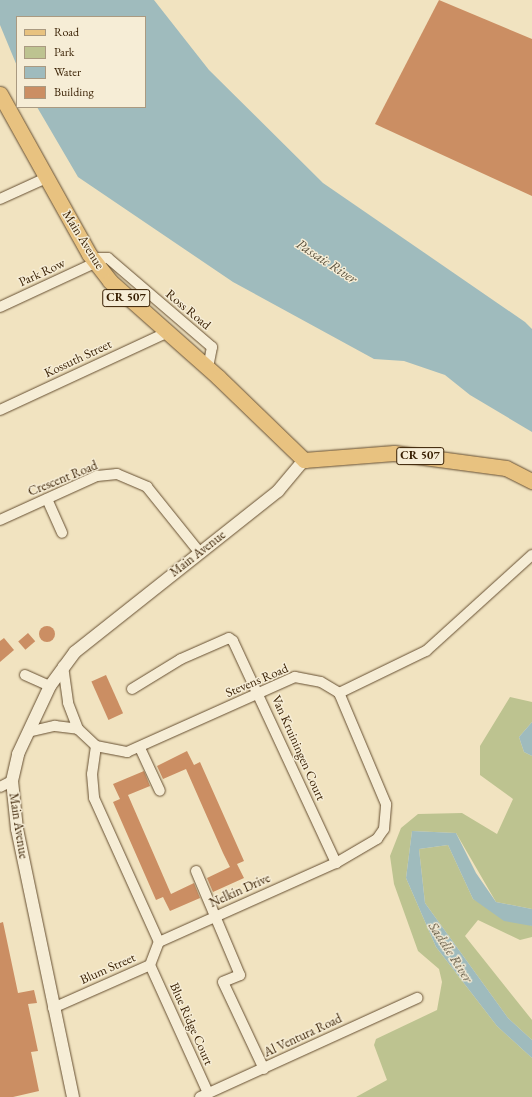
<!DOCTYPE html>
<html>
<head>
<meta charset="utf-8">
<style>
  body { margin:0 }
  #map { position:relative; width:532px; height:1097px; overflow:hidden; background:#f1e3c0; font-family:"EB Garamond",serif }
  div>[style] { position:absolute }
  .green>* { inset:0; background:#bdc390 }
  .water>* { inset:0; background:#9fbbbd }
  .building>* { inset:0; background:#cb8e63; transform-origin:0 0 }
  .round { border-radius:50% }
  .roads { filter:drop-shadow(0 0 1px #664f31) drop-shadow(0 0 1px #664f31) }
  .minor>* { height:10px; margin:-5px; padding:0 5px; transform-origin:5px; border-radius:5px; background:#f6edd6 }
  .tertiary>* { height:12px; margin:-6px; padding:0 6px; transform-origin:6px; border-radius:6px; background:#f6edd6 }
  .primary>* { height:15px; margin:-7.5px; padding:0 7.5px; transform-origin:7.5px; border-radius:7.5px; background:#e8c280 }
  span { translate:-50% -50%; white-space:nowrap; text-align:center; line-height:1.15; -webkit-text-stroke:3px #f6edd6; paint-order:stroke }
  .shield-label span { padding:1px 3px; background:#f6edd6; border:1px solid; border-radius:3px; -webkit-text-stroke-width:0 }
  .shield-label { font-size:12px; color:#371e01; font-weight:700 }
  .street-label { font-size:13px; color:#371e01 }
  .water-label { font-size:14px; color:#564d39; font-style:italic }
  .legend { position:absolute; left:16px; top:16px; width:130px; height:92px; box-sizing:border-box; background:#f6edd6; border:1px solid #aa9a81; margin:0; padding:5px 7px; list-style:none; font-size:12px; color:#371e01 }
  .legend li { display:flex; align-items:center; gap:8px; height:20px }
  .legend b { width:20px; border:1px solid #aa9a81 }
</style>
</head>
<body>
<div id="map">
  <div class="green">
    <div style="clip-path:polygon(510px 697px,532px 702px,532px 722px,519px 737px,524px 752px,532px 756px,532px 909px,496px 902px,456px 833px,412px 831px,406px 878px,436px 947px,497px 1026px,532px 1058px,532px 1097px,356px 1097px,387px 1080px,374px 1045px,376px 1039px,437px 1010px,442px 982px,439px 969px,418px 951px,394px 884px,390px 856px,401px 828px,418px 814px,462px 813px,497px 834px,513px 799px,480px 775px,480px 746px)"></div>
    <div style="clip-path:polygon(448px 845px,473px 899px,532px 926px,532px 937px,520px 940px,478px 920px,465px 936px,532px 1020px,532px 1040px,508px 1018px,425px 903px,419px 849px)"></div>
  </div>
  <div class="water">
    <div style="clip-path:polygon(0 0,154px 0,209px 70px,323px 183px,525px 322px,532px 329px,532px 432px,470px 395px,445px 375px,404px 361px,374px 359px,233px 282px,78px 177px,37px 107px,145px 107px,145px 17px,17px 17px,17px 66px,0 25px)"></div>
    <div style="clip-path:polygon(532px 722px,532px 756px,524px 752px,519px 737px)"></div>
    <div style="clip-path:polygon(412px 831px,456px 833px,476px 873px,496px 902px,532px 909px,532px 926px,504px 921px,473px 899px,448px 845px,419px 849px,425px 903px,508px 1018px,532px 1040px,532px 1058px,497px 1026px,436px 947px,406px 878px)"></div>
  </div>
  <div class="building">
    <div style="clip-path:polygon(439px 0,532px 39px,532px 196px,375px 124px)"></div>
    <div class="round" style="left:39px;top:626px;width:16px;height:16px"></div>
    <div style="left:28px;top:633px;width:11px;height:13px;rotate:49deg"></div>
    <div style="clip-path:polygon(4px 638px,14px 650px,0 662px,0 641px)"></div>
    <div style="left:106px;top:675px;width:42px;height:16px;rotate:66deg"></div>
    <div style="clip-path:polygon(187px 751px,194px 765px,200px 762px,244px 861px,237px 864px,244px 878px,213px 892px,207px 878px,230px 867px,223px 853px,186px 769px,163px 779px,157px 766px)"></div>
    <div style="clip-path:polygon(144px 771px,150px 786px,128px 795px,171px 894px,194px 883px,200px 898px,170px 911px,163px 897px,156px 900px,113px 802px,120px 799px,113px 784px)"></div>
    <div style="clip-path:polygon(3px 922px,18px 993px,34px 990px,37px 1003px,28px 1004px,38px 1051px,31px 1052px,39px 1091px,13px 1097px,0 1097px,0 923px)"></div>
  </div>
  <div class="roads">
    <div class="minor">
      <div style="left:0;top:199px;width:51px;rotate:-24.5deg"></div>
      <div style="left:92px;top:258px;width:16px"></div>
      <div style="left:108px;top:258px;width:137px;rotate:40.6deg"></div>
      <div style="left:212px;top:347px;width:21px;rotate:101deg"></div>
      <div style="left:0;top:307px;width:105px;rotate:-24.9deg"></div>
      <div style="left:0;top:410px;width:185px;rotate:-24.9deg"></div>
      <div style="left:47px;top:499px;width:37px;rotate:66deg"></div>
      <div style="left:0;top:520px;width:107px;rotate:-24.4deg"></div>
      <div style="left:97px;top:476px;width:20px;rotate:-6deg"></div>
      <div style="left:117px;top:474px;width:33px;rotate:23deg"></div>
      <div style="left:147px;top:487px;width:85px;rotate:51.2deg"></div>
      <div style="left:63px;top:666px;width:37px;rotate:82deg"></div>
      <div style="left:68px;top:703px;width:28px;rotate:69deg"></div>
      <div style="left:25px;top:675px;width:27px;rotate:24deg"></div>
      <div style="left:132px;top:689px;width:57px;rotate:-31.5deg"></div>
      <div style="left:181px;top:659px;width:52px;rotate:-23.6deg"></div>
      <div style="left:229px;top:638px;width:5px;rotate:37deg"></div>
      <div style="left:233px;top:641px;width:245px;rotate:65.1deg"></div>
      <div style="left:28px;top:732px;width:28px;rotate:-13deg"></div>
      <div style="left:55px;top:726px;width:23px;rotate:7deg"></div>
      <div style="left:78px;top:729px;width:25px;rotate:43deg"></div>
      <div style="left:96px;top:746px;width:32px;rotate:11deg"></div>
      <div style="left:127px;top:752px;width:184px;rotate:-24.1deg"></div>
      <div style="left:295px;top:677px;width:26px;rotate:11deg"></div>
      <div style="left:321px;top:682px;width:21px;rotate:31deg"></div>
      <div style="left:339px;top:693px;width:97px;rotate:-25.8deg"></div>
      <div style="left:426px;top:651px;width:143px;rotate:-42.2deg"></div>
      <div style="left:96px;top:746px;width:28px;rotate:98deg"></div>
      <div style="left:92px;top:774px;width:24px;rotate:85deg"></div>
      <div style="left:94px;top:798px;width:158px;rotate:65.7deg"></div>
      <div style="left:140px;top:748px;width:47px;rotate:65.1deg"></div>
      <div style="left:0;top:787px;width:13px;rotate:-27deg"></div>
      <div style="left:196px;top:871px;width:113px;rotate:67.1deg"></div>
      <div style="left:240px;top:975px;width:18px;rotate:158deg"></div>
      <div style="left:223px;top:982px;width:96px;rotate:64.8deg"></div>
      <div style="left:159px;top:942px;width:194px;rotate:-24.1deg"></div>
      <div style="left:336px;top:863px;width:48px;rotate:-30.3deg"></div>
      <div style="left:377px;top:839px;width:12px;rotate:-55deg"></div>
      <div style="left:384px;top:829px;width:25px;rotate:-85deg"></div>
      <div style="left:386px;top:804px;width:121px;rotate:-112.9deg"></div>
      <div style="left:150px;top:965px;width:141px;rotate:65.6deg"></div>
      <div style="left:53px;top:1008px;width:106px;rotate:-23.9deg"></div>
      <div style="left:150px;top:965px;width:25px;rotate:-69deg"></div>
      <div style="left:200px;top:1097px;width:239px;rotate:-24.5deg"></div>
    </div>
    <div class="tertiary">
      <div style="left:73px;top:1097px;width:274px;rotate:-101.8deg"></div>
      <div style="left:17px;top:829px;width:48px;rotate:-95.9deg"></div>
      <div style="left:12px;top:781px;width:28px;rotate:-77deg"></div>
      <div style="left:18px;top:754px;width:75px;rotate:-64.8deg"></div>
      <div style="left:50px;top:686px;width:42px;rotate:-53.7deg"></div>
      <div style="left:75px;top:652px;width:259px;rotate:-38.4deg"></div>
      <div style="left:278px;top:491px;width:40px;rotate:-50deg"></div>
    </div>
    <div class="primary">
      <div style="left:0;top:94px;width:183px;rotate:60.9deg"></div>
      <div style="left:89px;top:254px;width:34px;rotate:52deg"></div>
      <div style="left:110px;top:281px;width:144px;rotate:41.6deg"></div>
      <div style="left:218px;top:377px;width:120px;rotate:44deg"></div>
      <div style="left:304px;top:460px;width:90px;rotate:-4.4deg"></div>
      <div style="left:394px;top:453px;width:113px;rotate:7.6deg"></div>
      <div style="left:506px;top:468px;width:29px;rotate:27deg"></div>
    </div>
  </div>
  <div class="shield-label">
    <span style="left:126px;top:298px">CR 507</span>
    <span style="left:420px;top:456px">CR 507</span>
  </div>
  <div class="street-label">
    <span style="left:83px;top:240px;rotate:58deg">Main Avenue</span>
    <span style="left:42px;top:273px;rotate:-25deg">Park Row</span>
    <span style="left:188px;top:310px;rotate:40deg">Ross Road</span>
    <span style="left:78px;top:359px;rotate:-25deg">Kossuth Street</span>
    <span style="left:63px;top:479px;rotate:-22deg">Crescent Road</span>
    <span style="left:198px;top:554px;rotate:-38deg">Main Avenue</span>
    <span style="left:257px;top:681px;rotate:-23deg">Stevens Road</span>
    <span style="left:298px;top:748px;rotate:66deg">Van Kruiningen Court</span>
    <span style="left:18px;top:826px;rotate:81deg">Main Avenue</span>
    <span style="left:240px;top:891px;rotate:-24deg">Nelkin Drive</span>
    <span style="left:108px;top:969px;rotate:-24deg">Blum Street</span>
    <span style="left:191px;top:1024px;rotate:66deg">Blue Ridge Court</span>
    <span style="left:303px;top:1036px;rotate:-25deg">Al Ventura Road</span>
  </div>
  <div class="water-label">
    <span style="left:327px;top:261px;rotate:33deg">Passaic River</span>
    <span style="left:451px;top:952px;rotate:57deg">Saddle River</span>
  </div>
  <ul class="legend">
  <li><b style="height:5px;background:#e8c280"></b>Road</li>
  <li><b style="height:11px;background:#bdc390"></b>Park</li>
  <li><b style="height:11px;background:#9fbbbd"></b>Water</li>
  <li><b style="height:11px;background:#cb8e63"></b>Building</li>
  </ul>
</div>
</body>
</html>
